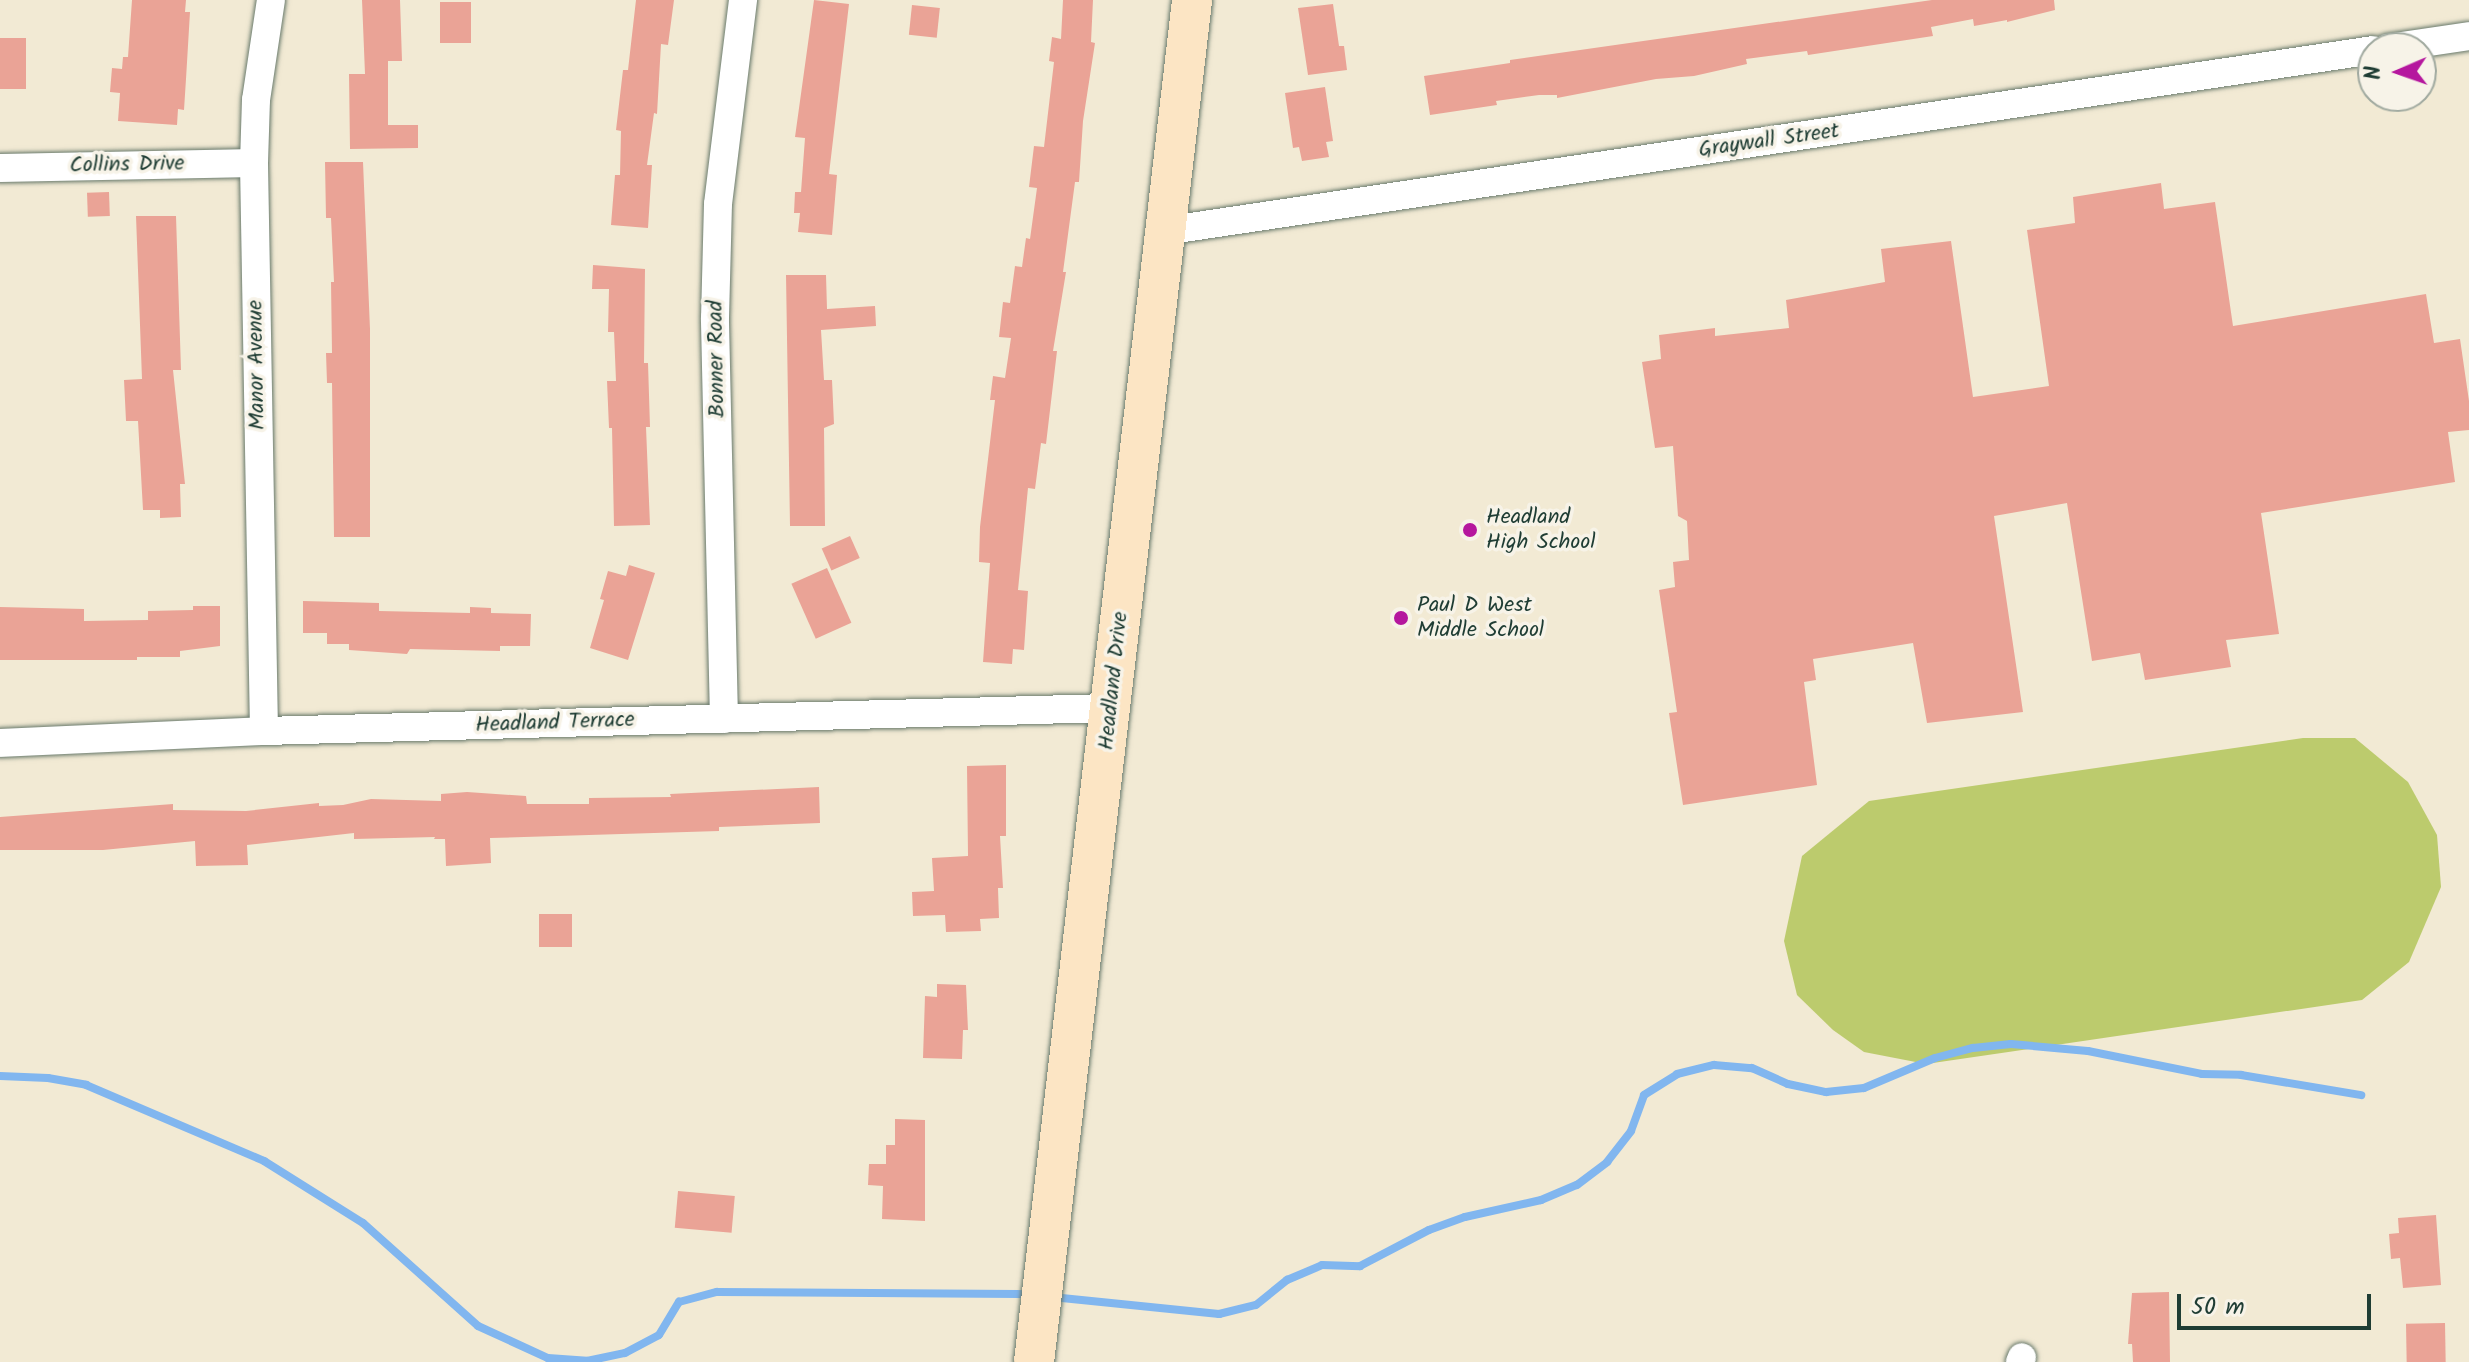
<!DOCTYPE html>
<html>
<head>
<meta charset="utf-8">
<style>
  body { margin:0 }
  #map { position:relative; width:2469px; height:1362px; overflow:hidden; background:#f2ead4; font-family:Kalam,sans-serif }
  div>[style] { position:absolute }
  .green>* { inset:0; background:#bccb6d }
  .stream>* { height:8px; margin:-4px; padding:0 4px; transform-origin:4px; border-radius:4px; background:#81b6ef }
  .building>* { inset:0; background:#eaa396; transform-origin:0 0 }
  .roads { filter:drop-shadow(0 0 2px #697a6c) drop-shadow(0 0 2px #697a6c) }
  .minor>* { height:28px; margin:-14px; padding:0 14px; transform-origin:14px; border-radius:14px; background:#fff }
  .secondary>* { height:40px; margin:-20px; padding:0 20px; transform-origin:20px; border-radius:20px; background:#fce5c4 }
  .dots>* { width:22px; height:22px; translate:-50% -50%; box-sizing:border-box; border:4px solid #f7f3e8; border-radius:50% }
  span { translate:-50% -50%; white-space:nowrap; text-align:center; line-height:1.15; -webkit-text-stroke:7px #f7f3e8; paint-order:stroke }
  .street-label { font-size:22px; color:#1f3d34 }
  .poi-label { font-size:22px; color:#1f3d34 }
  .left { translate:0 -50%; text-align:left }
  .north { position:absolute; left:2357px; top:32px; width:80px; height:80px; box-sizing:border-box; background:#f7f3e8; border:2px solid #a1aaa0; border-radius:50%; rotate:268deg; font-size:22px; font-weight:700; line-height:32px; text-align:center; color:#1f3d34 }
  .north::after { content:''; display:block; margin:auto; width:28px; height:36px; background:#b5179e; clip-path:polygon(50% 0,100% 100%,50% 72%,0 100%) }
  .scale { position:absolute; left:2177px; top:1294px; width:194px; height:36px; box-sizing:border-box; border:4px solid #1f3d34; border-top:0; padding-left:10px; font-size:24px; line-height:28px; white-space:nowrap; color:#1f3d34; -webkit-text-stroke:6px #f7f3e8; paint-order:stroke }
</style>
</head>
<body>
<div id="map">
  <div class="green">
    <div style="clip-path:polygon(2303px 738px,2355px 738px,2408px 782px,2437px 835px,2441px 887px,2409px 962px,2362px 1000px,1926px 1064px,1864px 1052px,1833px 1030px,1797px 995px,1784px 941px,1802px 856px,1869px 801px)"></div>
  </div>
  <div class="stream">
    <div style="left:0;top:1076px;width:48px;rotate:2.4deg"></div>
    <div style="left:48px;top:1078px;width:39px;rotate:10deg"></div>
    <div style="left:86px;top:1085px;width:194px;rotate:23.1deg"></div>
    <div style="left:264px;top:1161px;width:117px;rotate:32.1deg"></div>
    <div style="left:363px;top:1223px;width:154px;rotate:41.8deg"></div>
    <div style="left:478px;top:1326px;width:77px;rotate:24.6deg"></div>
    <div style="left:548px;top:1358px;width:39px;rotate:4deg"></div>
    <div style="left:587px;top:1361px;width:39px;rotate:-12deg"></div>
    <div style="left:625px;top:1353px;width:38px;rotate:-28deg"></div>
    <div style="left:659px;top:1335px;width:39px;rotate:-59deg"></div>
    <div style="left:679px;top:1302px;width:39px;rotate:-15deg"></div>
    <div style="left:717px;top:1292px;width:314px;rotate:0.4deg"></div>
    <div style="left:1052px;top:1297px;width:168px;rotate:5.8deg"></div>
    <div style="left:1219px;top:1314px;width:38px;rotate:-14deg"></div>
    <div style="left:1256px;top:1305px;width:40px;rotate:-39deg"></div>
    <div style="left:1287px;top:1280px;width:38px;rotate:-23deg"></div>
    <div style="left:1322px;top:1265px;width:38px;rotate:2deg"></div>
    <div style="left:1360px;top:1266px;width:78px;rotate:-27.6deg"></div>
    <div style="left:1429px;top:1230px;width:38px;rotate:-20deg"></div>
    <div style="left:1465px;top:1217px;width:78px;rotate:-12.6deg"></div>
    <div style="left:1541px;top:1200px;width:39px;rotate:-23deg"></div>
    <div style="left:1577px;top:1185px;width:38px;rotate:-37deg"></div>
    <div style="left:1607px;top:1162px;width:39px;rotate:-52deg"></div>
    <div style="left:1631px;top:1131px;width:38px;rotate:-70deg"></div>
    <div style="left:1644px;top:1095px;width:39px;rotate:-32deg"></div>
    <div style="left:1677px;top:1074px;width:38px;rotate:-14deg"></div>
    <div style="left:1714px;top:1065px;width:38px;rotate:5deg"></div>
    <div style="left:1752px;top:1068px;width:39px;rotate:24deg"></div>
    <div style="left:1788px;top:1084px;width:39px;rotate:12deg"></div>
    <div style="left:1826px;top:1092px;width:38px;rotate:-6deg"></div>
    <div style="left:1864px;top:1088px;width:77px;rotate:-22.9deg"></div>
    <div style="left:1935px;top:1058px;width:39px;rotate:-15deg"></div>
    <div style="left:1973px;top:1048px;width:38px;rotate:-6deg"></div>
    <div style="left:2011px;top:1044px;width:77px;rotate:5.2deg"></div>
    <div style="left:2088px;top:1051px;width:116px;rotate:11.4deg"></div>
    <div style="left:2202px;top:1074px;width:39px;rotate:1deg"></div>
    <div style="left:2241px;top:1075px;width:122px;rotate:9.5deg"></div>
  </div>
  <div class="building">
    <div style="clip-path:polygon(132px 0,186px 0,185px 12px,190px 12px,186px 79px,184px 110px,178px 109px,177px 125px,118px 121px,120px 93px,110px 92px,112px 68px,122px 69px,123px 57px,128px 57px)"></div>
    <div style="clip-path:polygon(362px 0,400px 0,402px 61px,388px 61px,388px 125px,418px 125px,418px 148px,350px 149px,349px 74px,365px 74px)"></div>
    <div style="clip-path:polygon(636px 0,674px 0,668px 45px,661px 44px,657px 114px,654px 113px,647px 165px,652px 165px,648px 228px,611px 225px,615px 175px,620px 175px,621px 131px,616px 130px,623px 70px,628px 70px)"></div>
    <div style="clip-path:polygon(814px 0,849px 4px,829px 174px,837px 175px,832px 235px,798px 232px,800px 213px,794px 213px,795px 192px,801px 192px,805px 138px,795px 137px)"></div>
    <div style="clip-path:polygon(1063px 0,1093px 0,1091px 42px,1095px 43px,1083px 121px,1079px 182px,1075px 182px,1063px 272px,1066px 272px,1053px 351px,1057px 351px,1046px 444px,1041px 443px,1035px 489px,1028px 488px,1018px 590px,1028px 591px,1024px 650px,1013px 649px,1012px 664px,983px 662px,990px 563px,979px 562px,980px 527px,995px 400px,990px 400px,993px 376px,1005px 378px,1011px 338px,999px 337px,1003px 302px,1010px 303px,1015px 266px,1022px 267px,1026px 238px,1030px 239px,1037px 188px,1029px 187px,1034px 146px,1044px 147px,1054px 62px,1049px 61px,1052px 37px,1061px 39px)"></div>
    <div style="clip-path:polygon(1932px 0,2054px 0,2055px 10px,2007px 22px,2007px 20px,1974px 26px,1973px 19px,1931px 27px,1933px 36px,1808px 55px,1807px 51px,1746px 59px,1747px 64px,1694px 76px,1656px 79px,1557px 98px,1557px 95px,1539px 95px,1496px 101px,1497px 105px,1430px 115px,1424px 76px,1510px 63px,1510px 60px)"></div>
    <div style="left:440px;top:2px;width:31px;height:41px"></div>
    <div style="clip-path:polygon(1333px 4px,1339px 46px,1344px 46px,1347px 70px,1308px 75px,1298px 8px)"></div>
    <div style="left:912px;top:5px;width:28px;height:30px;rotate:6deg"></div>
    <div style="left:0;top:38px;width:26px;height:51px"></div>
    <div style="clip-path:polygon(1325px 87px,1333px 141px,1326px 142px,1329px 157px,1302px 161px,1299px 147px,1293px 148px,1285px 93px)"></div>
    <div style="clip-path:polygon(325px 162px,363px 162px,370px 329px,370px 537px,334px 537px,332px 383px,327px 383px,326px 353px,332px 353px,331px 282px,334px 282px,331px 218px,326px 218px)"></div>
    <div style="clip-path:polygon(2161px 183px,2164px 209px,2215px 202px,2233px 326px,2426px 294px,2434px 343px,2460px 339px,2469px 401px,2469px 430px,2448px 432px,2455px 482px,2261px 513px,2279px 634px,2226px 640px,2231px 667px,2145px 680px,2140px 653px,2092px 661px,2067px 503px,1994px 516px,2023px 712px,1927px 723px,1913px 643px,1813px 659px,1816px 680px,1804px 682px,1817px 785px,1683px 805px,1669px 713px,1677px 712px,1659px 590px,1675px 587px,1673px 562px,1689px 560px,1687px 521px,1678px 516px,1673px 446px,1655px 448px,1642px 362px,1661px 359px,1659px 335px,1715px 328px,1715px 336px,1789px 328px,1786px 300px,1885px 282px,1881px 249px,1951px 241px,1973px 397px,2049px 386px,2027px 230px,2075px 223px,2073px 197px)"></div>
    <div style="left:109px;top:192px;width:24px;height:22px;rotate:88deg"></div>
    <div style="clip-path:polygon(136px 216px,176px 216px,181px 370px,173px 370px,185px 484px,180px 484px,181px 517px,160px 518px,160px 510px,143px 510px,138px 421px,126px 421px,124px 380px,142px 379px)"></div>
    <div style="clip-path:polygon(593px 265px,645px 269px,644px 363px,648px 363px,650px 427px,646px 427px,650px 525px,614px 526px,612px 428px,609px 428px,607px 381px,616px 381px,614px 332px,608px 332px,609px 289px,592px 289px)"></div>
    <div style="clip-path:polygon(786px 275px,826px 275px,827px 309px,875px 306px,876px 326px,821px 330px,824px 380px,832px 380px,834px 424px,824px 428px,825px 526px,790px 526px)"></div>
    <div style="left:850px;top:536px;width:24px;height:31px;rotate:66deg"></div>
    <div style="clip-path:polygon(629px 565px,655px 573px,628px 660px,590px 648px,604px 600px,600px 599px,608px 571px,626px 576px)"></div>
    <div style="left:827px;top:568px;width:60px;height:39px;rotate:66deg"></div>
    <div style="clip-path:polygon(303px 601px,379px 603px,379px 611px,470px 613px,470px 607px,491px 608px,491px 613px,531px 614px,530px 646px,500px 646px,500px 651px,410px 649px,407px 654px,349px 650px,349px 644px,327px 644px,327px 633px,303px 633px)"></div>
    <div style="clip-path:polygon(193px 606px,220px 606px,220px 646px,180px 651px,180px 657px,137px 657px,137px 660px,0 660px,0 607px,84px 609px,84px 621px,148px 620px,148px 611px,193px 610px)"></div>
    <div style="clip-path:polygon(1006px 765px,1006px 836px,1000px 836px,1003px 888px,998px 888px,999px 918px,980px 919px,981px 931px,946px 932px,945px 915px,913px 916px,912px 892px,934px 891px,932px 858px,968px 856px,967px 766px)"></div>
    <div style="clip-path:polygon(819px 787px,820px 823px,719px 827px,719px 831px,490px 838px,491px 863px,446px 866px,445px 839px,434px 839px,435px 837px,354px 839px,354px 833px,247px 845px,248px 865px,196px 866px,195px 841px,103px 850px,0 850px,0 817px,173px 804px,173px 810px,246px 811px,319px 803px,319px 806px,343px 805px,371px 799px,441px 801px,441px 794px,467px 792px,526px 796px,527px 804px,589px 804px,589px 798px,671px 797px,670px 794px)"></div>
    <div style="left:572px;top:914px;width:33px;height:33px;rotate:90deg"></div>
    <div style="clip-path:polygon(937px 984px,966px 985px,968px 1030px,963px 1030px,962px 1059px,923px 1058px,925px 996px,937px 997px)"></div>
    <div style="clip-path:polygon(895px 1119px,925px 1120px,925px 1221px,882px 1219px,883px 1186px,868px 1185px,869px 1164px,886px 1164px,886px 1145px,895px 1145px)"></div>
    <div style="left:678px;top:1191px;width:57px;height:37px;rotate:5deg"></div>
    <div style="clip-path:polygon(2436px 1215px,2441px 1285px,2403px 1288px,2400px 1258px,2391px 1259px,2389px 1234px,2399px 1233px,2398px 1218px)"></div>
    <div style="clip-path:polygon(2169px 1292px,2170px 1362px,2133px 1362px,2132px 1344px,2128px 1344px,2132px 1293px)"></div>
    <div style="left:2445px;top:1323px;width:39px;height:39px;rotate:89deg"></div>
  </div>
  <div class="roads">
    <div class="minor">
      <div style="left:2388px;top:48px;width:82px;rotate:-8.4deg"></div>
      <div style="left:0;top:168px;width:254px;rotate:-1.1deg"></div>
      <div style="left:1164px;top:231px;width:1222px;rotate:-8.51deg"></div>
      <div style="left:724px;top:719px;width:401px;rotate:-91.3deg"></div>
      <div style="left:715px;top:318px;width:114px;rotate:-88.5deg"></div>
      <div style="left:718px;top:204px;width:206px;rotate:-83deg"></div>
      <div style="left:264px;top:731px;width:568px;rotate:-91.01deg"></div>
      <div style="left:254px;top:163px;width:63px;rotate:-88.2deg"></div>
      <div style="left:256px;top:100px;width:101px;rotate:-81.5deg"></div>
      <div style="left:0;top:743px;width:264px;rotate:-2.6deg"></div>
      <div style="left:264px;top:731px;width:847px;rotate:-1.56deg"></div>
      <div style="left:2020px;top:1362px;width:5px;rotate:-68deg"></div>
    </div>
    <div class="secondary">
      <div style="left:1034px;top:1362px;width:1371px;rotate:-83.38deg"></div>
    </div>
  </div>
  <div class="dots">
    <div style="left:1470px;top:530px;background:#b5179e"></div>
    <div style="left:1401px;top:618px;background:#b5179e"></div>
  </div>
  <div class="street-label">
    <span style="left:1769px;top:141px;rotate:-8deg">Graywall Street</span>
    <span style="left:127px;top:165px;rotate:-1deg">Collins Drive</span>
    <span style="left:717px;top:359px;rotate:-91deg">Bonner Road</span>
    <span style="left:257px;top:365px;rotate:-91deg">Manor Avenue</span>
    <span style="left:1114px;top:681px;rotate:-84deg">Headland Drive</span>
    <span style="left:555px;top:723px;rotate:-2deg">Headland Terrace</span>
  </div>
  <div class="poi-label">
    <span class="left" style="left:1486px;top:530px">Headland<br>High School</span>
    <span class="left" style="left:1417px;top:618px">Paul D West<br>Middle School</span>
  </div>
  <div class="north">N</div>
  <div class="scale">50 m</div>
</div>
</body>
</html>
